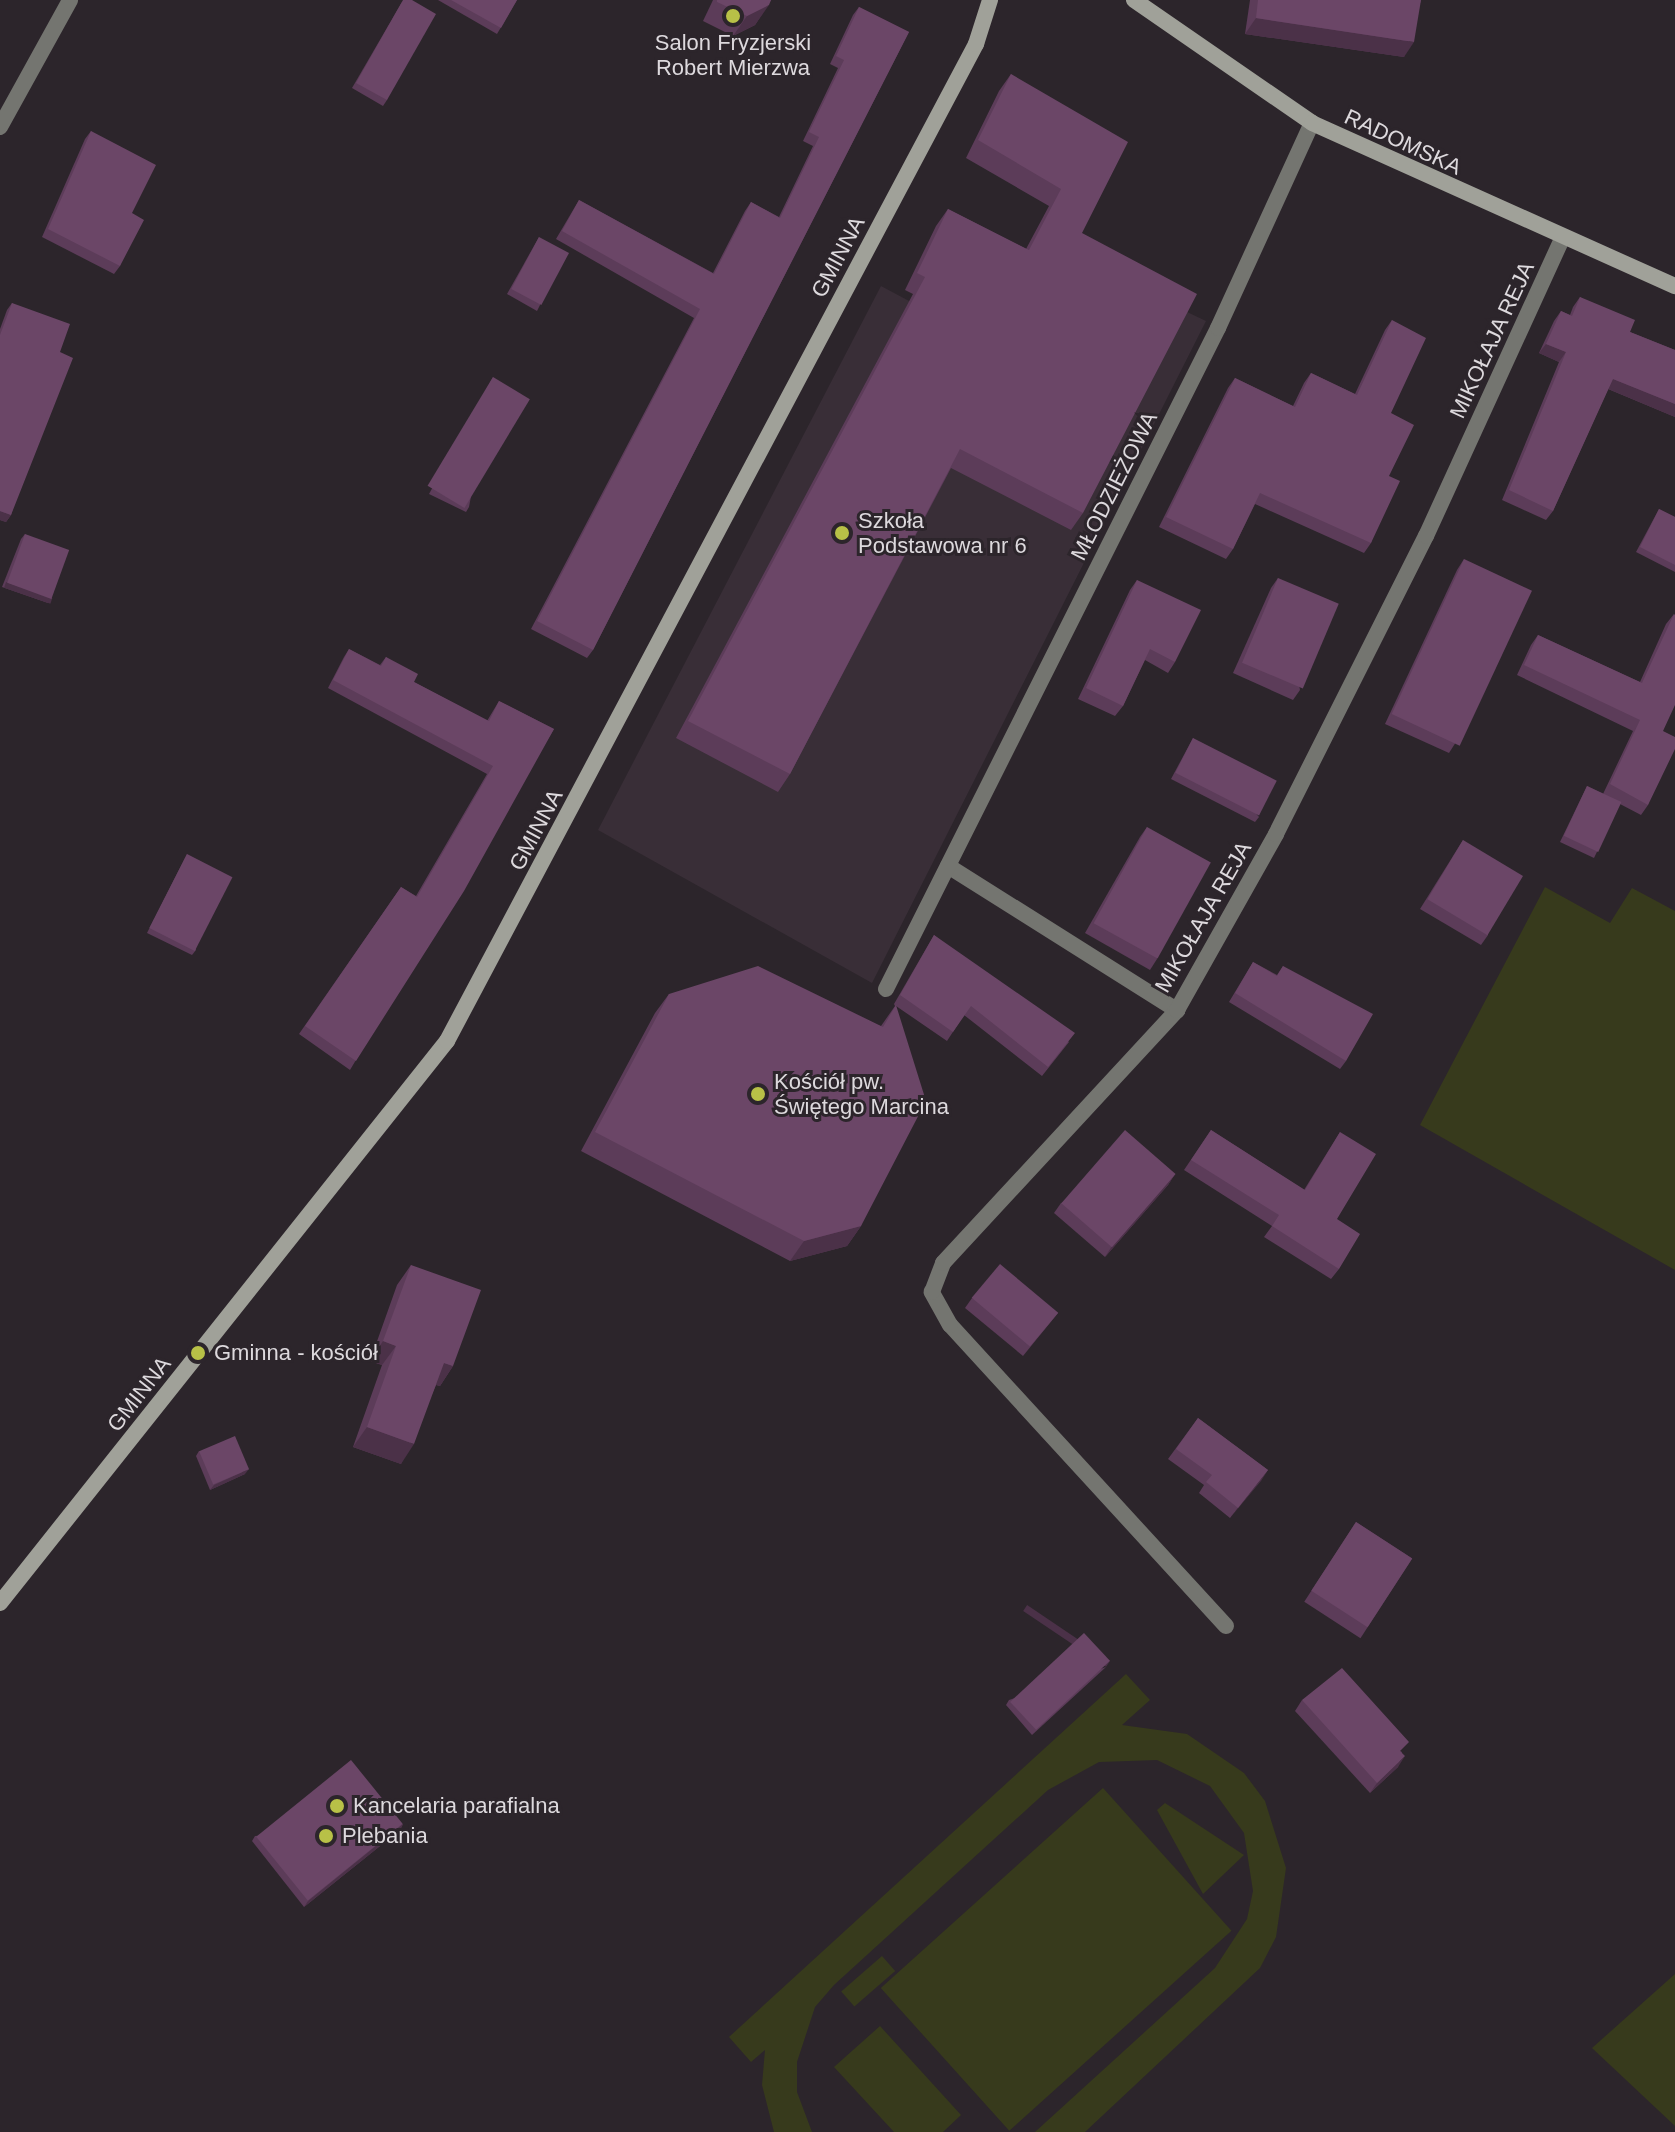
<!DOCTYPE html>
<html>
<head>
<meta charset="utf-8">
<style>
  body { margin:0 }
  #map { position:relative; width:1675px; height:2132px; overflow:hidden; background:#2c252b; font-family:Arial,sans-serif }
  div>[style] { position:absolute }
  .built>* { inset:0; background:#392e37 }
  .green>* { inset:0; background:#373a1c; transform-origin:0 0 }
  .street>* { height:16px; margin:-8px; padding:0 8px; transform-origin:8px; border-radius:8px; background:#747570 }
  .secondary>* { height:16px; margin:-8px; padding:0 8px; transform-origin:8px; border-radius:8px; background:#a0a199 }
  .wall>* { inset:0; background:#5c3c59; transform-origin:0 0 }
  .shaded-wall>* { inset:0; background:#4b3148; transform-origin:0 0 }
  .building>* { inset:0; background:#6b4667; transform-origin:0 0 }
  .dots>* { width:22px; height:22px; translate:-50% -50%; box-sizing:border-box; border:4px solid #2c252b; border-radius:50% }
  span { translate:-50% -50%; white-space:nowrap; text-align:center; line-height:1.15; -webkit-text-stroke:6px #2c252b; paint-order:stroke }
  .poi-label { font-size:22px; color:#ddd9dd }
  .left { translate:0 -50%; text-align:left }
  .street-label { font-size:22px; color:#ddd9dd }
</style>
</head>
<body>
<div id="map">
  <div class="built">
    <div style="clip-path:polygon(881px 286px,1014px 357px,1185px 311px,1206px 321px,872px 983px,598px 830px)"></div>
  </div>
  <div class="green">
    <div style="clip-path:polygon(1545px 887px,1610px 923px,1632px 888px,1675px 911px,1675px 1270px,1420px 1125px)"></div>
    <div style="clip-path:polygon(1126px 1674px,1150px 1700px,1122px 1725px,1187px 1734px,1244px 1773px,1265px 1801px,1286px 1868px,1276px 1937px,1260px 1968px,1085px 2132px,1035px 2132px,1215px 1968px,1247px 1919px,1253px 1891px,1244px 1833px,1210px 1786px,1157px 1760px,1099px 1762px,1048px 1790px,834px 1985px,815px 2007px,797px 2062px,797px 2092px,812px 2132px,774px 2132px,762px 2085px,765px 2050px,751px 2062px,729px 2037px)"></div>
    <div style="left:1103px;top:1788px;width:192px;height:299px;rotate:48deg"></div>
    <div style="clip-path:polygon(1165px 1803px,1244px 1855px,1203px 1894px,1157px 1810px)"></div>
    <div style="left:882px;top:1956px;width:20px;height:54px;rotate:49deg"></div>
    <div style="clip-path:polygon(1675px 1974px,1675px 2126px,1592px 2048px)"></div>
    <div style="clip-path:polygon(880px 2026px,961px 2115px,943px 2132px,894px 2132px,834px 2067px)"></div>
  </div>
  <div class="street">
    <div style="left:0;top:127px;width:145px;rotate:-61.1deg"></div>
    <div style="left:948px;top:866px;width:271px;rotate:32.2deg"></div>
    <div style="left:886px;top:989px;width:740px;rotate:-63.33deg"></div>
    <div style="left:1218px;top:328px;width:226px;rotate:-65.4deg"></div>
    <div style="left:1226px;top:1626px;width:408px;rotate:-132.5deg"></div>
    <div style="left:950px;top:1325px;width:38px;rotate:-119deg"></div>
    <div style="left:932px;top:1292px;width:31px;rotate:-69deg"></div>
    <div style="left:943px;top:1263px;width:345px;rotate:-47.2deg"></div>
    <div style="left:1177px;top:1010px;width:202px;rotate:-60.6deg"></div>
    <div style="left:1276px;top:834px;width:334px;rotate:-63.3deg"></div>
    <div style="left:1426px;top:536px;width:329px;rotate:-65.4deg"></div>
  </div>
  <div class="secondary">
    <div style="left:1134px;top:0;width:216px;rotate:34.6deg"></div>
    <div style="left:1312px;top:123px;width:398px;rotate:24.2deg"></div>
    <div style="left:0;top:1603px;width:718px;rotate:-51.5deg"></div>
    <div style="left:447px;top:1041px;width:1129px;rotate:-62.05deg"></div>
    <div style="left:976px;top:44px;width:46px;rotate:-72.3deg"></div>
  </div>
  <div class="wall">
    <div style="clip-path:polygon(438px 0,517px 0,497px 34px)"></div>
    <div style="clip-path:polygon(713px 0,771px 0,755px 25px,733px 36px,703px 21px)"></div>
    <div style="clip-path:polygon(1250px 0,1421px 0,1404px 57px,1245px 34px)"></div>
    <div style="clip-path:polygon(402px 2px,387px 100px,383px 106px,352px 88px)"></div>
    <div style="clip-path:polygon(859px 7px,909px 32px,593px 650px,587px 658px,531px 629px,694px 318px,556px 239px,579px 200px,713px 273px,745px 211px,751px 202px,779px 217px,813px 146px,803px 141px,838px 68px,830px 64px,853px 15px)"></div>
    <div style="clip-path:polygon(1011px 74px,1082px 233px,1083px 513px,1071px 530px,951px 468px,790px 774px,778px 792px,676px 738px,913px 294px,905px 290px,936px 226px,948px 209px,1026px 249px,1049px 206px,966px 158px,999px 91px)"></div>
    <div style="clip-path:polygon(91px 131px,132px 213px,120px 266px,114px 274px,42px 237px,85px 139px)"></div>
    <div style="clip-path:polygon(539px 237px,540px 305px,537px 311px,507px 294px)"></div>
    <div style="clip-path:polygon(1580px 297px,1630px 332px,1675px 350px,1675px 417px,1608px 389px,1553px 511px,1546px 520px,1502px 500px,1559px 362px,1539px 353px,1554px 321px,1561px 311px,1570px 315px,1573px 307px)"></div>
    <div style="clip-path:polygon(12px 303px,60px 352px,11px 515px,6px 522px,0 520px,0 329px,7px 310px)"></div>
    <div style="clip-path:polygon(1392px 320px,1389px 476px,1371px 543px,1364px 553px,1255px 504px,1233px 549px,1226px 559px,1159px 527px,1228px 388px,1235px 378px,1293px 406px,1304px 383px,1311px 373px,1355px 394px,1385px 330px)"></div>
    <div style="clip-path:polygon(493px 377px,469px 507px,466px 512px,429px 494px)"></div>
    <div style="clip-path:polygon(1659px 509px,1675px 517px,1675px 572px,1636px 552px)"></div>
    <div style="clip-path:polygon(25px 534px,48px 603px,2px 587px,21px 539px)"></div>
    <div style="clip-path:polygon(1464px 559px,1456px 742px,1449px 753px,1385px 724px,1457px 570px)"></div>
    <div style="clip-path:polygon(1278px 578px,1300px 690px,1293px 700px,1233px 673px,1271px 588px)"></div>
    <div style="clip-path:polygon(1137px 580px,1175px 662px,1168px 673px,1145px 660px,1123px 706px,1115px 716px,1078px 699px,1130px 590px)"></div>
    <div style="clip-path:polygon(1674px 614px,1663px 731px,1648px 805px,1641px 815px,1620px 804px,1594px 858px,1560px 842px,1587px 786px,1603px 794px,1633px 731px,1517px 675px,1531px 645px,1538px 635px,1640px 682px,1666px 624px)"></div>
    <div style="clip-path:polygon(349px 649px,380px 665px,386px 657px,414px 682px,487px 721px,499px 701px,554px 729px,350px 1070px,299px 1034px,401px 887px,416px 896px,487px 774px,328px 688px,344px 657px)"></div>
    <div style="clip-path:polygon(1193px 738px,1259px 817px,1255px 822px,1171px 779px)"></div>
    <div style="clip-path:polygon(1147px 827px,1157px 959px,1150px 970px,1085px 933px,1140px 837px)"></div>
    <div style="clip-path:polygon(1463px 840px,1488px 935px,1481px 945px,1420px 909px)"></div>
    <div style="clip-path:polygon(187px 854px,196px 950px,192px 955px,147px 933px)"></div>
    <div style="clip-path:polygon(934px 935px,1069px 1042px,1042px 1076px,964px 1015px,947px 1041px,896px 1006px,861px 1226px,847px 1246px,790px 1261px,581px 1151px,655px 1013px,669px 994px,881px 1026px,895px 1006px,894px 1004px)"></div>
    <div style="clip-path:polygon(1253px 962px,1277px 975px,1283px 966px,1346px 1061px,1340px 1069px,1229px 1002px)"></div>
    <div style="clip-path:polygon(1211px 1130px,1304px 1190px,1340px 1132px,1337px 1219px,1339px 1269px,1331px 1279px,1264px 1237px,1272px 1226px,1184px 1170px)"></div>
    <div style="clip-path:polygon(1175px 1174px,1168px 1185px,1105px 1257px,1054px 1213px,1061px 1203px)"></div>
    <div style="clip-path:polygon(411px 1265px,453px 1366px,440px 1386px,436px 1385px,401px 1464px,353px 1447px,382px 1365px,370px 1361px,397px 1285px)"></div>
    <div style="clip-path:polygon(972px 1298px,1058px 1313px,1023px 1356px,965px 1308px)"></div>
    <div style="clip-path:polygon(1198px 1418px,1268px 1470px,1230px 1518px,1199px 1493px,1204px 1485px,1168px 1459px)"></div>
    <div style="clip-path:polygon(199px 1451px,245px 1474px,210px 1490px,196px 1456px)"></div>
    <div style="left:1356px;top:1522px;width:67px;height:95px;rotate:33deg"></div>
    <div style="clip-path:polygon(1106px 1667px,1032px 1735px,1006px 1705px,1009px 1700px)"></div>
    <div style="clip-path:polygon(1302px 1700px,1402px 1752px,1398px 1767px,1370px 1793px,1295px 1711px)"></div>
    <div style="clip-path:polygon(403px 1824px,400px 1830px,304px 1907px,252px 1841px,255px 1836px)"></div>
  </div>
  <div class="shaded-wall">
    <div style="clip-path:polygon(769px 5px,755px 25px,733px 36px,747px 16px)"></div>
    <div style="clip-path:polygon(1256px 18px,1414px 42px,1404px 57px,1245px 34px)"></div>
    <div style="clip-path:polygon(1546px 344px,1566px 352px,1559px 362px,1539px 353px)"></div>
    <div style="clip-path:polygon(1613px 379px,1675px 404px,1675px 417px,1606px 388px)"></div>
    <div style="clip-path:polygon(0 511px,11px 515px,6px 522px,0 520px)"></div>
    <div style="left:6px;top:582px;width:49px;height:6px;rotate:19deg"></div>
    <div style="clip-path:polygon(1175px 1174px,1168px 1185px,1105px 1257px,1112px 1246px)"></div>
    <div style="clip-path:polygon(861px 1226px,847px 1246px,790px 1261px,804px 1241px)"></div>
    <div style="clip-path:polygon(383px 1341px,396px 1346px,382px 1365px,370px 1361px)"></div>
    <div style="clip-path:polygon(444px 1363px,453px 1366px,440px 1386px,430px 1383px)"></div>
    <div style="clip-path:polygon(367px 1427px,414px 1444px,401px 1464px,353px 1447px)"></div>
    <div style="clip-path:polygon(249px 1469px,245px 1474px,210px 1490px,214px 1485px)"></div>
    <div style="clip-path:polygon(1268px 1470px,1261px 1481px,1230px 1518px,1238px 1508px)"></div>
    <div style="left:1110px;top:1661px;width:7px;height:100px;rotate:124deg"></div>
    <div style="clip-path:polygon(1405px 1756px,1398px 1767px,1370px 1793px,1377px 1783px)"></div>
    <div style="clip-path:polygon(403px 1824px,400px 1830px,304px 1907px,308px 1901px)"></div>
  </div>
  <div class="building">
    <div style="clip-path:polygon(403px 0,412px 0,436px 14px,387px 100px,356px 83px)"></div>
    <div style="clip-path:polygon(451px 0,517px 0,501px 28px)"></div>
    <div style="clip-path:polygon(717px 0,771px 0,769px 5px,747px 16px,717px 2px)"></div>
    <div style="clip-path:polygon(1258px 0,1421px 0,1414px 42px,1256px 18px)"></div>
    <div style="clip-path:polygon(859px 7px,909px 32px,593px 650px,537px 621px,700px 309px,562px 231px,579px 200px,714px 274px,751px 202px,780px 218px,819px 137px,809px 132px,844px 60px,836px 56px)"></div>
    <div style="clip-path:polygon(1011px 74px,1128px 142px,1082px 233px,1197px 294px,1083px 513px,960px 449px,790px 774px,688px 721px,925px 277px,917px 273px,948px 209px,1029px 250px,1061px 189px,978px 140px)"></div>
    <div style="clip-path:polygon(91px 131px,156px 165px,132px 213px,144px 220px,120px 266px,48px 229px)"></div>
    <div style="left:539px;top:237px;width:34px;height:59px;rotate:28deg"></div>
    <div style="clip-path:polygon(1580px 297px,1635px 320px,1630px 332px,1675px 350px,1675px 404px,1613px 379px,1553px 511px,1509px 490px,1566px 352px,1546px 344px,1561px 311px,1572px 316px)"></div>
    <div style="clip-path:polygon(12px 303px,70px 324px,60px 352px,73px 358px,11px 515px,0 511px,0 335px)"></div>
    <div style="clip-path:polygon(1392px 320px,1426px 338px,1391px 413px,1414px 425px,1389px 476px,1400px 481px,1371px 543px,1260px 493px,1233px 549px,1166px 517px,1235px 378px,1295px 407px,1311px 373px,1357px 395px)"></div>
    <div style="left:493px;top:377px;width:43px;height:127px;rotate:31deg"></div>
    <div style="clip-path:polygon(1659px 509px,1675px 517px,1675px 565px,1640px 547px)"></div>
    <div style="left:25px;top:534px;width:47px;height:52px;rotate:20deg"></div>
    <div style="left:1464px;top:559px;width:75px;height:171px;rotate:25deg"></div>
    <div style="left:1278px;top:578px;width:66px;height:92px;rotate:23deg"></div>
    <div style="clip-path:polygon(1137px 580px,1201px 610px,1175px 662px,1150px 649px,1123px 706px,1086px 688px)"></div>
    <div style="clip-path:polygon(1674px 614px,1675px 615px,1675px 705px,1663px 731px,1675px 737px,1675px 749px,1648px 805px,1610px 784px,1640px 720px,1524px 665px,1538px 635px,1642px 683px)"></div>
    <div style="clip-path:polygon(349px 649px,381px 666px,386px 657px,418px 674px,414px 682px,489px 721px,499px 701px,554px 729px,464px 891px,356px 1061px,305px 1026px,401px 887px,417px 897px,493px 766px,333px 680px)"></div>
    <div style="left:1193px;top:738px;width:94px;height:39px;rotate:27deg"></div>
    <div style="left:1587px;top:786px;width:38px;height:55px;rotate:25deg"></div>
    <div style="left:1147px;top:827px;width:73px;height:110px;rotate:29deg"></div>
    <div style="left:1463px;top:840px;width:70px;height:69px;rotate:31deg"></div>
    <div style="left:187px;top:854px;width:51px;height:83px;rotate:27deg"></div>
    <div style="clip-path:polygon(934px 935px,1075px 1033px,1048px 1067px,971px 1006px,953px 1032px,900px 995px)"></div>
    <div style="clip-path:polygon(1253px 962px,1277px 976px,1283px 966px,1373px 1014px,1346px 1061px,1235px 993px)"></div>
    <div style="clip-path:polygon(758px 966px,883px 1027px,896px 1005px,926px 1101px,861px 1226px,804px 1241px,595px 1132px,669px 994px)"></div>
    <div style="left:1125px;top:1130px;width:67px;height:97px;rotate:41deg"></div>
    <div style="clip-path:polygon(1211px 1130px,1305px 1190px,1340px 1132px,1376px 1154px,1337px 1219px,1360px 1234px,1339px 1269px,1272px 1226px,1279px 1215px,1191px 1160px)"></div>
    <div style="left:1000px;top:1264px;width:76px;height:44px;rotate:40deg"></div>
    <div style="clip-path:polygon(411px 1265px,481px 1290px,453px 1366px,444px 1363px,414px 1444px,367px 1427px,396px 1346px,383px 1341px)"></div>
    <div style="clip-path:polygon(1198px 1418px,1268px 1470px,1238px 1508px,1206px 1482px,1212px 1475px,1176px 1449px)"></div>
    <div style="left:235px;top:1436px;width:36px;height:39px;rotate:67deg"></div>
    <div style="left:1356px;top:1522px;width:67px;height:82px;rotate:33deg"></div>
    <div style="left:1084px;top:1633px;width:38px;height:101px;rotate:47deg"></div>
    <div style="clip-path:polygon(1342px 1668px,1409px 1742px,1400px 1751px,1405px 1756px,1377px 1783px,1302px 1700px)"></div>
    <div style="left:351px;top:1760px;width:82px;height:122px;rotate:51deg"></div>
  </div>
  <div class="dots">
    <div style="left:733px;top:16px;background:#b8c147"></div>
    <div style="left:842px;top:533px;background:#b8c147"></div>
    <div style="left:758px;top:1094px;background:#b8c147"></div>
    <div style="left:198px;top:1353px;background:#b8c147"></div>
    <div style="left:337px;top:1806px;background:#b8c147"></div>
    <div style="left:326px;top:1836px;background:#b8c147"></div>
  </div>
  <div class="poi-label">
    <span style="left:733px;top:55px">Salon Fryzjerski<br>Robert Mierzwa</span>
    <span class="left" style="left:858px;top:533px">Szkoła<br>Podstawowa nr 6</span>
    <span class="left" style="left:774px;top:1094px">Kościół pw.<br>Świętego Marcina</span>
    <span class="left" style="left:214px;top:1353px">Gminna - kościół</span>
    <span class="left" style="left:353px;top:1806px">Kancelaria parafialna</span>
    <span class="left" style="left:342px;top:1836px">Plebania</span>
  </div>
  <div class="street-label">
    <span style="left:1403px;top:142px;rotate:25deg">RADOMSKA</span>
    <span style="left:838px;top:257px;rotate:-62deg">GMINNA</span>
    <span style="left:1492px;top:340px;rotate:-65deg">MIKOŁAJA REJA</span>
    <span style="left:1114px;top:486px;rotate:-63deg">MŁODZIEŻOWA</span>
    <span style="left:536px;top:830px;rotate:-62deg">GMINNA</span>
    <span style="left:1203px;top:917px;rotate:-60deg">MIKOŁAJA REJA</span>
    <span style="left:139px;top:1394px;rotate:-52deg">GMINNA</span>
  </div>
</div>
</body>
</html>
